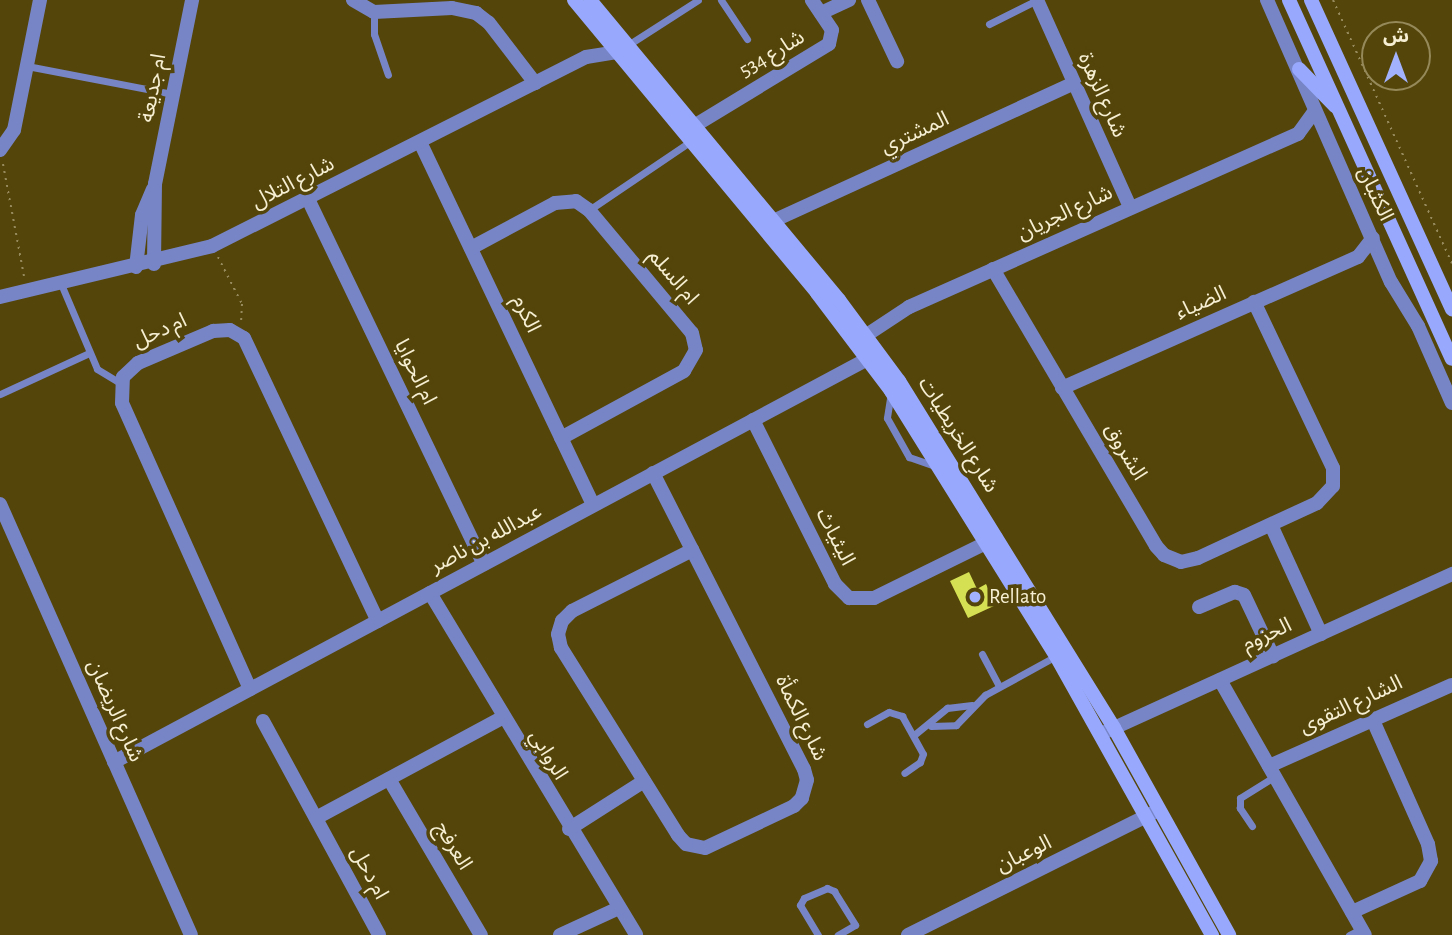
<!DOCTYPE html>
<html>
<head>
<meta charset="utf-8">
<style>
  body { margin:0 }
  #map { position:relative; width:1452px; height:935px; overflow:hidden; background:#54450a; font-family:"Alegreya Sans","Noto Sans Arabic",sans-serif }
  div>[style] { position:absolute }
  .building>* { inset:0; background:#d5e153 }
  .path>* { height:2px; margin-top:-1px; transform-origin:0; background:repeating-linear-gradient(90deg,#978b5d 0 2px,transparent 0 7px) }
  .lane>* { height:7px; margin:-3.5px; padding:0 3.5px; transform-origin:3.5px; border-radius:3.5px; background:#7785c7 }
  .street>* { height:14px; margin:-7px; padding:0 7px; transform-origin:7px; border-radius:7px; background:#7785c7 }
  .secondary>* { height:14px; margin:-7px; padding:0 7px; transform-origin:7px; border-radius:7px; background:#98a9fd }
  .dots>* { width:19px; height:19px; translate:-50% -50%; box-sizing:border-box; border:4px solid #54450a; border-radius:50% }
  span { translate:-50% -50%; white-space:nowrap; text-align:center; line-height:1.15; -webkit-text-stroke:7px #54450a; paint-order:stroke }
  .street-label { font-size:21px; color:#f7efd3 }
  .poi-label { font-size:21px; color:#f7efd3 }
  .left { translate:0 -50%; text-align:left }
  .north { position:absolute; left:1361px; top:21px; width:70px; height:70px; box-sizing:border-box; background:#54450a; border:2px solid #95895a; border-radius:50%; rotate:0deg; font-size:19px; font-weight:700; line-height:28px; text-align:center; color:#f7efd3 }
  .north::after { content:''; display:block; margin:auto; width:24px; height:32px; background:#a2b2fd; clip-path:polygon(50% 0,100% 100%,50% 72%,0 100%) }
</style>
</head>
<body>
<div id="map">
  <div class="building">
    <div style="clip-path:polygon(969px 572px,977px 589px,986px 584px,996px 605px,968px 618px,950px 581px)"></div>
  </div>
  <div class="path">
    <div style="left:1333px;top:0;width:289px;rotate:65.7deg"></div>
    <div style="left:3px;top:164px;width:114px;rotate:79.4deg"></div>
    <div style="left:218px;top:257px;width:53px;rotate:62.9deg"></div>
    <div style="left:242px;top:304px;width:18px;rotate:93deg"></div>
  </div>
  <div class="lane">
    <div style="left:721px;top:0;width:47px;rotate:56.3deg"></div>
    <div style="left:374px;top:12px;width:22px;rotate:90deg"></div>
    <div style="left:374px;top:34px;width:43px;rotate:71.1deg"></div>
    <div style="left:989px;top:24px;width:54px;rotate:-26.6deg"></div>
    <div style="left:628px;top:45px;width:83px;rotate:-32.7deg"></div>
    <div style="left:27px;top:66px;width:149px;rotate:10.9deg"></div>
    <div style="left:589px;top:210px;width:123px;rotate:-34.1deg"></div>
    <div style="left:61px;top:284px;width:92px;rotate:67deg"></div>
    <div style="left:97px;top:369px;width:27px;rotate:31deg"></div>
    <div style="left:891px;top:392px;width:26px;rotate:99deg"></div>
    <div style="left:887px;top:418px;width:45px;rotate:60.6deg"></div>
    <div style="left:909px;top:457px;width:31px;rotate:19deg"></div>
    <div style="left:0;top:394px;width:98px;rotate:-24.7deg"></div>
    <div style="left:982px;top:654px;width:36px;rotate:62deg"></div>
    <div style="left:867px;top:724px;width:25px;rotate:-29deg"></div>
    <div style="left:889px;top:712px;width:14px;rotate:17deg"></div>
    <div style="left:902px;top:716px;width:43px;rotate:61.1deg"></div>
    <div style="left:923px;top:754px;width:9px;rotate:111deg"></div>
    <div style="left:920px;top:762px;width:19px;rotate:145deg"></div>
    <div style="left:931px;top:726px;width:25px;rotate:-2deg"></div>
    <div style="left:956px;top:725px;width:42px;rotate:-46deg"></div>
    <div style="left:985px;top:695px;width:81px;rotate:-28.8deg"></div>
    <div style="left:914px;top:735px;width:43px;rotate:-39.3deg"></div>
    <div style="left:947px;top:708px;width:25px;rotate:-7deg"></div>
    <div style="left:1252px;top:826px;width:22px;rotate:-124deg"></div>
    <div style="left:1240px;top:808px;width:10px;rotate:-90deg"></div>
    <div style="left:1240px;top:798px;width:40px;rotate:-32deg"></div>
    <div style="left:818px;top:935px;width:35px;rotate:-121deg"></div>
    <div style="left:800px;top:905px;width:8px;rotate:-60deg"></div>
    <div style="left:804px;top:898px;width:25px;rotate:-23deg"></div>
    <div style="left:827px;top:888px;width:8px;rotate:23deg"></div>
    <div style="left:834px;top:891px;width:40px;rotate:58deg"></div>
    <div style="left:855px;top:925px;width:20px;rotate:150deg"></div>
    <div style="left:1349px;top:935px;width:13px;rotate:-27deg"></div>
  </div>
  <div class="street">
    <div style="left:353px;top:0;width:24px;rotate:30deg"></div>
    <div style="left:374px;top:12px;width:78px;rotate:-2.9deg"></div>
    <div style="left:452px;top:8px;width:25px;rotate:12deg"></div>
    <div style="left:476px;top:13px;width:16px;rotate:38deg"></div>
    <div style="left:489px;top:23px;width:76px;rotate:52.5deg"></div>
    <div style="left:868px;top:0;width:68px;rotate:64.6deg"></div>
    <div style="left:1037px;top:0;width:227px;rotate:65.8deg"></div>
    <div style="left:1267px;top:0;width:308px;rotate:66.3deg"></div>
    <div style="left:1391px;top:282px;width:52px;rotate:58.5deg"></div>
    <div style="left:1418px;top:326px;width:84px;rotate:66.2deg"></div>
    <div style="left:821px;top:13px;width:31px;rotate:-25deg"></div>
    <div style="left:694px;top:126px;width:158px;rotate:-31.3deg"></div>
    <div style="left:829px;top:44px;width:14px;rotate:-78deg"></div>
    <div style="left:832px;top:30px;width:36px;rotate:-124deg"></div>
    <div style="left:420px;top:142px;width:402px;rotate:64.5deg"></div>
    <div style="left:0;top:150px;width:24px;rotate:-55deg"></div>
    <div style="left:14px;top:130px;width:133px;rotate:-78.7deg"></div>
    <div style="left:308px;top:199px;width:405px;rotate:64.3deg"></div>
    <div style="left:773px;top:221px;width:331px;rotate:-24.6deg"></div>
    <div style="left:471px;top:248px;width:95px;rotate:-28.2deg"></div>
    <div style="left:555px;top:203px;width:21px;rotate:-5deg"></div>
    <div style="left:576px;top:201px;width:16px;rotate:35deg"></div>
    <div style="left:589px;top:210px;width:160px;rotate:50.1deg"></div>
    <div style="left:692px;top:333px;width:17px;rotate:77deg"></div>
    <div style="left:696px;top:350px;width:24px;rotate:120deg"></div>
    <div style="left:684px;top:371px;width:140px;rotate:151.4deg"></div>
    <div style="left:154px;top:264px;width:80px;rotate:-89.3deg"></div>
    <div style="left:155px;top:184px;width:188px;rotate:-78.6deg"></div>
    <div style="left:136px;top:267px;width:52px;rotate:-83.4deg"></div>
    <div style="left:142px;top:215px;width:28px;rotate:-67deg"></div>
    <div style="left:993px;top:269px;width:321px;rotate:59.5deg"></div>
    <div style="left:1156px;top:546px;width:12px;rotate:48deg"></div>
    <div style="left:1164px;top:555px;width:18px;rotate:22deg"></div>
    <div style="left:1181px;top:562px;width:17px;rotate:-13deg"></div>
    <div style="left:1198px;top:558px;width:131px;rotate:-24.8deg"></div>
    <div style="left:1317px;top:503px;width:23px;rotate:-47deg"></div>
    <div style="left:1333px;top:486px;width:18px;rotate:-90deg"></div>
    <div style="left:1333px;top:468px;width:184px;rotate:-115.4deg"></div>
    <div style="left:0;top:297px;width:218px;rotate:-13.5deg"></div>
    <div style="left:212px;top:246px;width:419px;rotate:-26.8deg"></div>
    <div style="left:586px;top:57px;width:31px;rotate:-9deg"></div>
    <div style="left:856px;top:342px;width:64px;rotate:-33.4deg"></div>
    <div style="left:909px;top:307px;width:426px;rotate:-24deg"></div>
    <div style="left:1298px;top:134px;width:27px;rotate:-54deg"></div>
    <div style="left:1062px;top:388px;width:324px;rotate:-23.9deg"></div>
    <div style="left:1358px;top:257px;width:24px;rotate:-52deg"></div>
    <div style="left:753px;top:420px;width:183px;rotate:63.4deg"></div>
    <div style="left:835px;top:584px;width:20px;rotate:45deg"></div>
    <div style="left:849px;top:598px;width:25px"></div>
    <div style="left:874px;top:598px;width:136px;rotate:-26.2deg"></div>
    <div style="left:653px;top:473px;width:332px;rotate:63deg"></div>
    <div style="left:804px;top:769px;width:11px;rotate:75deg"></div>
    <div style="left:807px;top:780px;width:19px;rotate:106deg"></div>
    <div style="left:802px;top:798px;width:11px;rotate:135deg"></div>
    <div style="left:794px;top:806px;width:98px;rotate:154.7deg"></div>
    <div style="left:705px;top:848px;width:19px;rotate:-168deg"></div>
    <div style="left:686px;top:844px;width:12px;rotate:-132deg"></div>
    <div style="left:678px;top:835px;width:221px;rotate:-122deg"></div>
    <div style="left:561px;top:648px;width:14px;rotate:-102deg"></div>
    <div style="left:558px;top:634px;width:14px;rotate:-73deg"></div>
    <div style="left:562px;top:621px;width:14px;rotate:-45deg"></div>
    <div style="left:572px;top:611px;width:135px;rotate:-26.9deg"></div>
    <div style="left:0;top:504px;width:471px;rotate:66.1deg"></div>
    <div style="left:1271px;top:525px;width:120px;rotate:65.4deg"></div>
    <div style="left:430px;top:593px;width:399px;rotate:58.9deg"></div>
    <div style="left:1199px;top:607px;width:39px;rotate:-23deg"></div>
    <div style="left:1235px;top:592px;width:9px;rotate:18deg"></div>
    <div style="left:1244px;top:595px;width:68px;rotate:64.6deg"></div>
    <div style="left:1220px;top:680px;width:293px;rotate:60.4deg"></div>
    <div style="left:250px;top:689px;width:313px;rotate:-114.1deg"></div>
    <div style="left:122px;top:403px;width:26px;rotate:-88deg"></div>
    <div style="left:123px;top:377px;width:21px;rotate:-43deg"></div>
    <div style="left:138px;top:363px;width:82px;rotate:-23.1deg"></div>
    <div style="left:213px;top:331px;width:17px;rotate:-3deg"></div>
    <div style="left:230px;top:330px;width:16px;rotate:30deg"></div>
    <div style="left:244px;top:338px;width:313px;rotate:64.7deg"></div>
    <div style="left:263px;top:721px;width:243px;rotate:61.5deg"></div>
    <div style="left:1103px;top:733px;width:384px;rotate:-24.5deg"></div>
    <div style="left:114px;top:762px;width:863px;rotate:-28.14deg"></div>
    <div style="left:1269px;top:766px;width:200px;rotate:-23.9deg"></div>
    <div style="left:389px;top:779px;width:181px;rotate:59.5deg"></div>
    <div style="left:316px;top:818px;width:211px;rotate:-28.3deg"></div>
    <div style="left:569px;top:829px;width:89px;rotate:-32.6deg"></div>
    <div style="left:1352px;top:912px;width:75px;rotate:-24.5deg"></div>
    <div style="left:1420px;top:881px;width:23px;rotate:-61deg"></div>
    <div style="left:1431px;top:861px;width:17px;rotate:-100deg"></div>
    <div style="left:1428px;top:844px;width:138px;rotate:-114deg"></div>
    <div style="left:560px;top:935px;width:65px;rotate:-24.6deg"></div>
    <div style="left:908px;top:935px;width:280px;rotate:-26.5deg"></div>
  </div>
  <div class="secondary">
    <div style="left:574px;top:0;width:381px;rotate:50.3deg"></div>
    <div style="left:817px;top:293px;width:123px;rotate:52.9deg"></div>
    <div style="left:891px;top:391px;width:312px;rotate:58.1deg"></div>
    <div style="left:1056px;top:656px;width:320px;rotate:60.8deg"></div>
    <div style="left:590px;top:0;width:390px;rotate:50.3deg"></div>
    <div style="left:839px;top:300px;width:101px;rotate:53.5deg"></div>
    <div style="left:899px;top:381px;width:408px;rotate:58.2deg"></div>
    <div style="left:1114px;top:728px;width:237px;rotate:60.9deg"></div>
    <div style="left:1289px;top:0;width:394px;rotate:65.6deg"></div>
    <div style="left:1311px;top:0;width:340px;rotate:65.5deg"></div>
    <div style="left:1299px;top:69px;width:52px;rotate:45.8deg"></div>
  </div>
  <div class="dots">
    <div style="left:975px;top:597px;background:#a2b2fd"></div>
  </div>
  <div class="street-label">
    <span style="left:772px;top:54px;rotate:-31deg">شارع 534</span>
    <span style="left:153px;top:88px;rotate:-79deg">ام جديعة</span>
    <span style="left:1102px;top:95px;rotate:66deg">شارع الزهرة</span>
    <span style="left:915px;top:133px;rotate:-25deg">المشتري</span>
    <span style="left:293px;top:183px;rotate:-27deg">شارع التلال</span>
    <span style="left:1375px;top:194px;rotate:65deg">الكثبان</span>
    <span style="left:1065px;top:213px;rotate:-25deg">شارع الجريان</span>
    <span style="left:673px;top:277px;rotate:50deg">ام السلم</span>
    <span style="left:1201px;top:303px;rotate:-24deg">الضياء</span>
    <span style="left:526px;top:314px;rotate:65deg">الكرم</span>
    <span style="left:160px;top:331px;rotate:-24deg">ام دحل</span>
    <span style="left:415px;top:372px;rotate:64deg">ام الحوايا</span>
    <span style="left:958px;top:435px;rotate:58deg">شارع الخريطيات</span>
    <span style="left:1125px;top:452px;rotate:59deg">الشروق</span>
    <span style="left:835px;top:537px;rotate:63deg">اليثياث</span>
    <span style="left:486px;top:539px;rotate:-28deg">عبدالله بن ناصر</span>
    <span style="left:1267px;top:635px;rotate:-25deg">الحزوم</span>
    <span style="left:1351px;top:705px;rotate:-25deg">الشارع التقوى</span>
    <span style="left:115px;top:711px;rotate:66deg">شارع الريضان</span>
    <span style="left:801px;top:718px;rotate:64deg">شارع الكمأة</span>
    <span style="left:548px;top:755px;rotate:59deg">الروابي</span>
    <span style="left:453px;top:846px;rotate:59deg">العرفج</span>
    <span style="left:1024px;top:854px;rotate:-26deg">الوعبان</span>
    <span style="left:369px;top:873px;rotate:62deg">ام دحل</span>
  </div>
  <div class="poi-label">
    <span class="left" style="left:989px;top:597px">Rellato</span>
  </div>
  <div class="north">ش</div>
</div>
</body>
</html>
